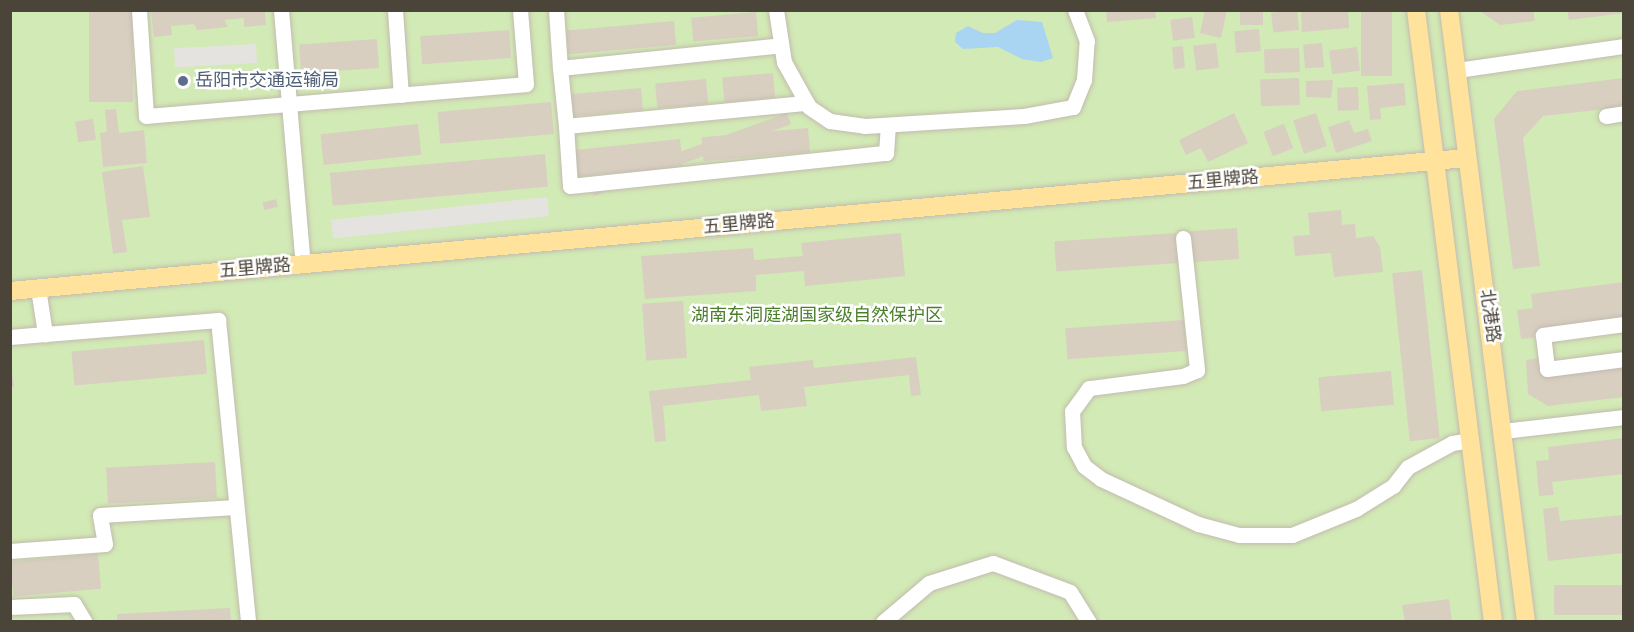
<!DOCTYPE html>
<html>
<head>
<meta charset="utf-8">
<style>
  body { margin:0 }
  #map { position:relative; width:1634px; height:632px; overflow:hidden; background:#f6f3ec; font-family:"Sofia Sans Condensed","Noto Sans SC",sans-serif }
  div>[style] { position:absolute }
  .green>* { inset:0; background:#d2eab5; transform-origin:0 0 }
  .parking>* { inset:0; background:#e5e3e0; transform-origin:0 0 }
  .water>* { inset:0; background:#a9d4f2 }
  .building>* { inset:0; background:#d8cfc1; transform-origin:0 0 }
  .roads { filter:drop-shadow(0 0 2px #c2bbae) drop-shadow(0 0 2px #c2bbae) }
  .minor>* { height:15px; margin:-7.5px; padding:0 7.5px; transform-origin:7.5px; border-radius:7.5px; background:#fff }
  .major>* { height:18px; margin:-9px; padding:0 9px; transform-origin:9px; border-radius:9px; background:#ffe39c }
  .dots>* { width:16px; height:16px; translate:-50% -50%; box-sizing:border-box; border:3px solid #fff; border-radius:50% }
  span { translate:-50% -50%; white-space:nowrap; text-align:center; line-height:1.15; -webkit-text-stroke:5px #fff; paint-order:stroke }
  .service-label { font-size:18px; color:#4e5e75 }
  .left { translate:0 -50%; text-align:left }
  .street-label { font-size:18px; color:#4b4439 }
  .park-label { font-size:18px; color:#4a7f2a }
  .frame { position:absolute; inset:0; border:12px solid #4b4439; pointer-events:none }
</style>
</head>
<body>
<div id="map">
  <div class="green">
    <div style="left:10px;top:11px;width:1613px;height:610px"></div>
  </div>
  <div class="parking">
    <div style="left:256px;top:44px;width:19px;height:82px;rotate:87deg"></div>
    <div style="left:547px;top:197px;width:19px;height:217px;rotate:84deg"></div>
  </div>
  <div class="water">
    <div style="clip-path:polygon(1017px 20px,1042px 22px,1053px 58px,1041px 62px,1022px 59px,998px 47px,963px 49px,955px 42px,956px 33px,968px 26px,983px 33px,995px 33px)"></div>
  </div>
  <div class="building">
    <div style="left:89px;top:10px;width:44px;height:92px"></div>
    <div style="clip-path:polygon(151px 10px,265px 10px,266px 25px,244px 27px,244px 18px,224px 20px,228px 27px,197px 30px,194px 24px,171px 26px,172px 35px,154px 37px)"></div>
    <div style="clip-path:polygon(1106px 10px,1155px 10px,1156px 18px,1107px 22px)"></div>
    <div style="clip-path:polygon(1205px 10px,1227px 10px,1221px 38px,1200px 33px)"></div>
    <div style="left:1240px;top:10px;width:23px;height:15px"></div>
    <div style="left:1297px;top:10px;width:20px;height:26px;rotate:84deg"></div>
    <div style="clip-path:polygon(1301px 10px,1348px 10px,1349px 28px,1302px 32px)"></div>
    <div style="left:1361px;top:10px;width:31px;height:66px"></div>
    <div style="clip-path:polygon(1479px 10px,1533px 10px,1535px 21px,1500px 25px)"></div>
    <div style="clip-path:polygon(1567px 10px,1624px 10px,1624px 13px,1569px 20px)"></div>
    <div style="left:756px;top:12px;width:24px;height:65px;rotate:85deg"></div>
    <div style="left:1192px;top:17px;width:21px;height:22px;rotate:82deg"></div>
    <div style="left:674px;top:21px;width:24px;height:108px;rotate:85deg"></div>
    <div style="left:1259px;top:29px;width:22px;height:25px;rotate:85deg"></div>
    <div style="left:509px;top:30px;width:28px;height:89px;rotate:86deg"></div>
    <div style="left:377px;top:39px;width:29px;height:78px;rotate:86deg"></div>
    <div style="left:1216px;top:43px;width:25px;height:23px;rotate:83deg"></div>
    <div style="left:1322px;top:43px;width:24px;height:19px;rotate:85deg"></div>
    <div style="left:1183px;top:46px;width:22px;height:11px;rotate:85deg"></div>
    <div style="left:1357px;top:47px;width:24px;height:28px;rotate:83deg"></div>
    <div style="left:1299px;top:48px;width:24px;height:35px;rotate:88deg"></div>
    <div style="left:773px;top:73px;width:25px;height:51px;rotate:85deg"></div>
    <div style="left:1299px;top:78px;width:27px;height:39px;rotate:88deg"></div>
    <div style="clip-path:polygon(1624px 78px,1624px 107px,1543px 116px,1523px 138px,1540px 266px,1513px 269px,1494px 119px,1517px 91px)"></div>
    <div style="left:706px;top:79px;width:25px;height:51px;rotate:85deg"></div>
    <div style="clip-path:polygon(1333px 80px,1331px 98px,1306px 97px,1306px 81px)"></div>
    <div style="clip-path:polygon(1404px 83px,1406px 105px,1380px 108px,1381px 119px,1370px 120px,1367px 86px)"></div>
    <div style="left:1358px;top:87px;width:23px;height:21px;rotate:88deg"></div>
    <div style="left:641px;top:88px;width:22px;height:73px;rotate:85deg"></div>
    <div style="left:551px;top:102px;width:32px;height:114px;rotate:85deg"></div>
    <div style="clip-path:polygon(116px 109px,119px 133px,144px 130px,147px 163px,103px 167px,100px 133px,107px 132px,105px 110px)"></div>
    <div style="left:787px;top:113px;width:12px;height:210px;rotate:70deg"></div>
    <div style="clip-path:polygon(1234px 113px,1248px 143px,1208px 162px,1201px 148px,1186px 155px,1179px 140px)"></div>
    <div style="left:1316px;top:113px;width:35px;height:24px;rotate:72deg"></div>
    <div style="left:93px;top:119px;width:21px;height:18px;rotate:82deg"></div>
    <div style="clip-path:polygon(1349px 120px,1354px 133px,1368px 129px,1372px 141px,1336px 153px,1328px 127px)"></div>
    <div style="left:418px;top:124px;width:31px;height:98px;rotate:84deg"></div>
    <div style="left:1284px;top:124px;width:26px;height:22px;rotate:69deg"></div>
    <div style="left:808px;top:128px;width:24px;height:107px;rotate:85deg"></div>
    <div style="left:680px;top:139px;width:27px;height:108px;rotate:84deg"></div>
    <div style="left:545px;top:154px;width:33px;height:216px;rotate:85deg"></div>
    <div style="clip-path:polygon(143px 166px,150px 217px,122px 220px,127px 252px,113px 254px,102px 172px)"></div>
    <div style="left:276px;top:199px;width:8px;height:14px;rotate:76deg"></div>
    <div style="clip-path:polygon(1341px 210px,1342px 225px,1355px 224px,1356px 238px,1373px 236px,1380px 247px,1383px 272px,1334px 277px,1331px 253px,1295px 256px,1293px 236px,1310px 235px,1308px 213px)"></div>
    <div style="left:1237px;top:228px;width:31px;height:48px;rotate:86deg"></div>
    <div style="clip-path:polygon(901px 233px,905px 276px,805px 286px,804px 271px,756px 275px,756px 291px,645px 299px,641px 256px,753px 248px,754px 260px,803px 256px,801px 243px)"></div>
    <div style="left:1176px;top:233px;width:30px;height:122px;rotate:86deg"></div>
    <div style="left:1422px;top:270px;width:169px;height:30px;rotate:84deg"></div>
    <div style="clip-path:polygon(1624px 282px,1624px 318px,1537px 329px,1538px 337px,1521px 339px,1517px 310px,1533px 308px,1531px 294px)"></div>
    <div style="left:683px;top:301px;width:57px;height:41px;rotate:86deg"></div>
    <div style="left:1184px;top:320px;width:31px;height:119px;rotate:86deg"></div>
    <div style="left:204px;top:340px;width:34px;height:133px;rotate:85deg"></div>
    <div style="clip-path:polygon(10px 356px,14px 387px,10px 387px)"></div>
    <div style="clip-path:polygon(916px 357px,921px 395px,911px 396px,909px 375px,804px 387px,807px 406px,761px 411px,759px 395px,663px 406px,666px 441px,655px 442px,649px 391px,751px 380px,749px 367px,813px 360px,814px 368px)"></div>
    <div style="clip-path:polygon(1538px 358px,1540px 374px,1624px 363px,1624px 397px,1548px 406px,1528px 394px,1526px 360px)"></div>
    <div style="left:1391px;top:371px;width:34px;height:73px;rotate:85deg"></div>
    <div style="clip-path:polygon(1624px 438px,1624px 474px,1552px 482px,1554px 495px,1539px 496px,1536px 461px,1549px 460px,1548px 447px)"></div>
    <div style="left:215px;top:462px;width:36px;height:109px;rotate:87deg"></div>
    <div style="clip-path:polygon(1558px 507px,1560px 521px,1624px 515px,1624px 553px,1548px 561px,1543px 509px)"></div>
    <div style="left:98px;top:554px;width:35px;height:88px;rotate:85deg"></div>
    <div style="left:1624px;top:585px;width:30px;height:70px;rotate:90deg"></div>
    <div style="clip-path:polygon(1449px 599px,1452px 622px,1405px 622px,1402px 605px)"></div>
    <div style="clip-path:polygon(230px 608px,231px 622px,117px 622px,117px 614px)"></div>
  </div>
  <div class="roads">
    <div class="minor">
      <div style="left:139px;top:10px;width:106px;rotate:86.2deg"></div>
      <div style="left:146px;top:116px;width:381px;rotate:-4.8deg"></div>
      <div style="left:526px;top:84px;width:74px;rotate:-94.6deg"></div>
      <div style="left:281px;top:10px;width:244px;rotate:85.1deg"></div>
      <div style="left:395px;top:10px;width:85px;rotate:86deg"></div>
      <div style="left:556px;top:10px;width:58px;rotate:86.1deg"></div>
      <div style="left:560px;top:68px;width:222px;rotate:-5.9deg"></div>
      <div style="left:776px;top:10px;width:53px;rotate:81.3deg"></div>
      <div style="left:784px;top:62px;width:51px;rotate:60.9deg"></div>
      <div style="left:809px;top:107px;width:25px;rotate:34deg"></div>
      <div style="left:830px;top:121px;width:35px;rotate:8deg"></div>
      <div style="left:865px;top:126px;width:159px;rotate:-3.6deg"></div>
      <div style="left:1024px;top:116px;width:50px;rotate:-10.4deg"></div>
      <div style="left:1073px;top:107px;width:29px;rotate:-68deg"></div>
      <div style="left:1084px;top:80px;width:39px;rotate:-86deg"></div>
      <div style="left:1087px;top:41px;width:33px;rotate:-111deg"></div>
      <div style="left:560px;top:68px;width:58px;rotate:84.1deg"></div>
      <div style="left:566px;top:126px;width:242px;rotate:-5.5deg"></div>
      <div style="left:1457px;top:70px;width:169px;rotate:-8.2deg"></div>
      <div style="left:1606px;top:116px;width:18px;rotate:-9deg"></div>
      <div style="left:566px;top:126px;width:60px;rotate:86.2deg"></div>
      <div style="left:570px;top:186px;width:318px;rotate:-6deg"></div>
      <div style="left:886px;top:153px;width:28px;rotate:-86deg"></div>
      <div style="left:1183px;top:238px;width:133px;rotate:83.9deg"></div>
      <div style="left:1197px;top:370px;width:15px;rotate:157deg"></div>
      <div style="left:1183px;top:376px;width:95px;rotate:172.7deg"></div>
      <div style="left:1089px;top:388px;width:29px;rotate:126deg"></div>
      <div style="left:1072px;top:411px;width:36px;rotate:87deg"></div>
      <div style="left:1074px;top:447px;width:21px;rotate:62deg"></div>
      <div style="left:1084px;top:466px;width:21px;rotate:37deg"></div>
      <div style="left:1101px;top:479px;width:107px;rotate:24.9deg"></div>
      <div style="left:1198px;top:524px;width:42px;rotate:15deg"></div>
      <div style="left:1239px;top:535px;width:53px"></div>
      <div style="left:1292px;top:535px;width:69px;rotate:-22.1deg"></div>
      <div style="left:1356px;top:509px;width:44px;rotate:-31.9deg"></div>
      <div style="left:1393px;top:486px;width:24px;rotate:-52deg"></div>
      <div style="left:1408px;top:467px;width:50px;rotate:-28.6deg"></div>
      <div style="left:1452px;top:443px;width:19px;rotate:-9deg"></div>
      <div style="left:38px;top:288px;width:47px;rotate:81.3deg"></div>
      <div style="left:45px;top:334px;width:174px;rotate:-4.6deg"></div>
      <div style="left:218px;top:320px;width:303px;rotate:84.3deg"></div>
      <div style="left:1624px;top:324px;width:82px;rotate:172.3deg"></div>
      <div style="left:1543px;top:335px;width:34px;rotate:83deg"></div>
      <div style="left:1547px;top:369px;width:78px;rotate:-7.4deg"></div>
      <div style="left:10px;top:337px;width:35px;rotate:-5deg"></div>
      <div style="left:1503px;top:431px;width:122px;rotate:-6.6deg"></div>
      <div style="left:10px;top:551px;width:95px;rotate:-4.2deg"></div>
      <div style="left:105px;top:544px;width:29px;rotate:-100deg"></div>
      <div style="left:100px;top:515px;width:136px;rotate:-3.4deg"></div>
      <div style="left:10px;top:607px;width:64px;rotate:-2.7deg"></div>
      <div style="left:74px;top:604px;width:21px;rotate:59deg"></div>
      <div style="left:883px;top:622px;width:60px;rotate:-40.3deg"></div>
      <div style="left:929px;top:583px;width:67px;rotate:-17.4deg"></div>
      <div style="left:993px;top:563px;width:82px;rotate:20.6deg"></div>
      <div style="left:1070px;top:592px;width:36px;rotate:58deg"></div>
    </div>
    <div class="major">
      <div style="left:1416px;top:10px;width:617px;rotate:82.83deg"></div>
      <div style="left:1449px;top:10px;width:617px;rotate:82.83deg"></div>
      <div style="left:10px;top:291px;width:1463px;rotate:-5.22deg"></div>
    </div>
  </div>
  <div class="dots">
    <div style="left:183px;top:81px;background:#5c6f8a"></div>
  </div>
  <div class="service-label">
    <span class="left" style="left:195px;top:81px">岳阳市交通运输局</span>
  </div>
  <div class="street-label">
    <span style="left:1223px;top:181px;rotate:-5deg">五里牌路</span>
    <span style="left:739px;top:225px;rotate:-5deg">五里牌路</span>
    <span style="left:255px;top:269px;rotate:-5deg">五里牌路</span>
    <span style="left:1489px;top:316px;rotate:82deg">北港路</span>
  </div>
  <div class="park-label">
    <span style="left:817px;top:316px">湖南东洞庭湖国家级自然保护区</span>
  </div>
  <div class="frame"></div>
</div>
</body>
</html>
